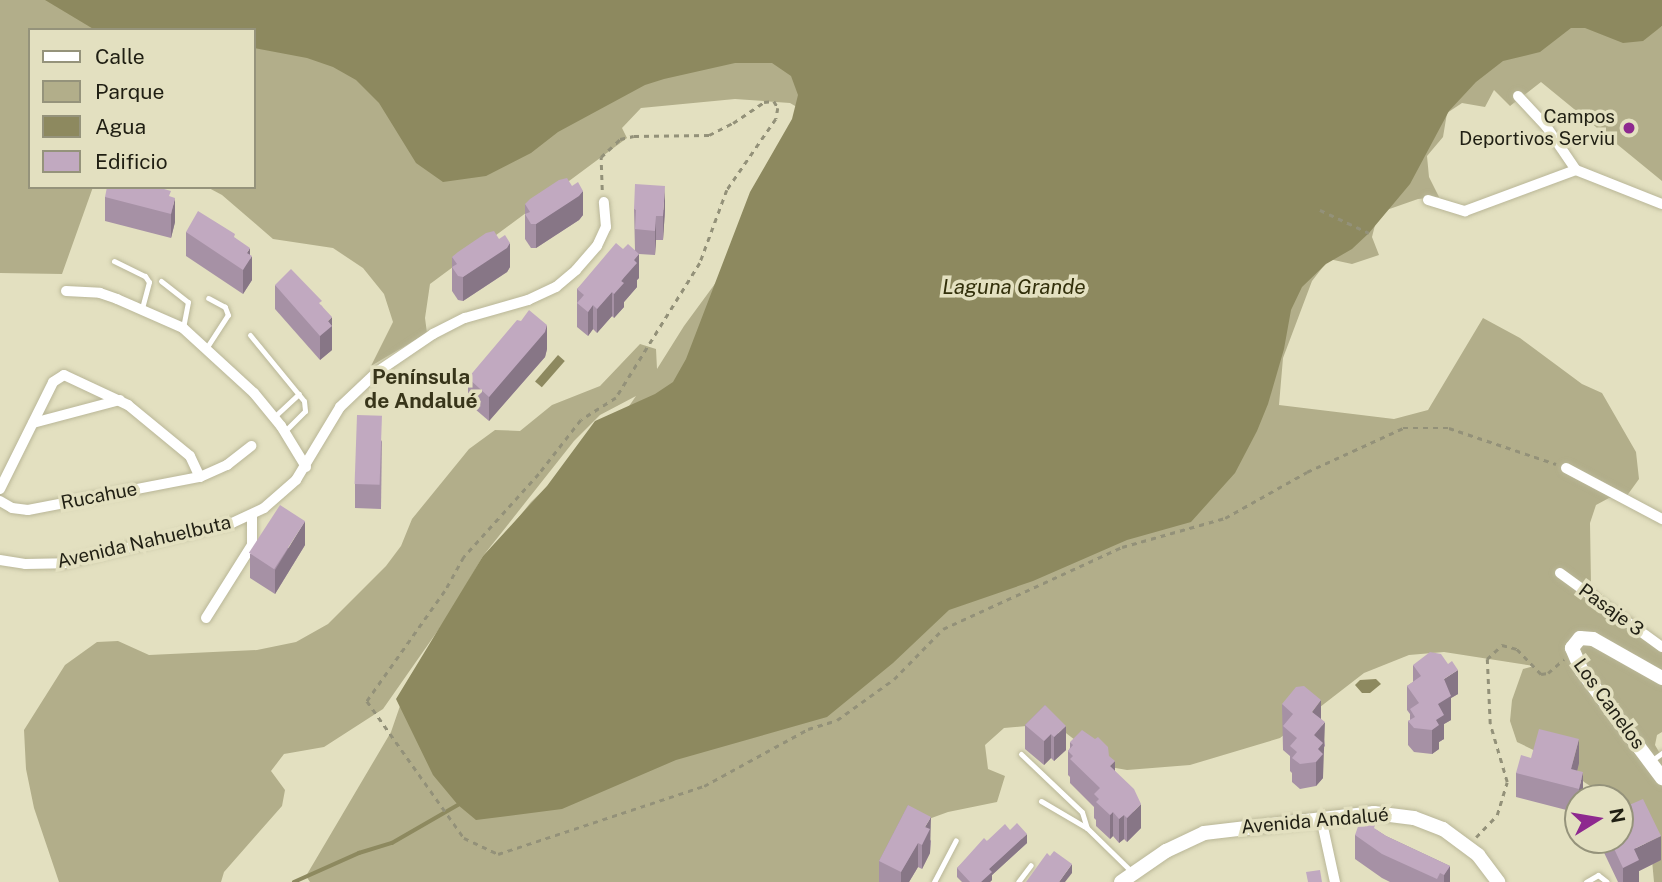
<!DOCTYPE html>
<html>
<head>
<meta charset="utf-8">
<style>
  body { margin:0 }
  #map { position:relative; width:1662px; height:882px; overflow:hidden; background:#e3e0c0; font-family:"Public Sans",sans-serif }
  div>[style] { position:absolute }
  .green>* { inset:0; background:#b2ae8a }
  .water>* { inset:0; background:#8d895f; transform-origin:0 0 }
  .stream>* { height:3.5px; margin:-1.75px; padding:0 1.75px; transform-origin:1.75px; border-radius:1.75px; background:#8d895f }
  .path>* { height:2.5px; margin-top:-1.25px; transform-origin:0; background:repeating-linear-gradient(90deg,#939179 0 5px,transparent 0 10px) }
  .roads { filter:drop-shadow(0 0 2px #b9b697) drop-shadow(0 0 2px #b9b697) }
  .service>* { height:5px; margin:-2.5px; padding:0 2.5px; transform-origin:2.5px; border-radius:2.5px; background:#fff }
  .minor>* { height:10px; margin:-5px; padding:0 5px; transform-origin:5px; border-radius:5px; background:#fff }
  .tertiary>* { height:14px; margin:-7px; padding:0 7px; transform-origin:7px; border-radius:7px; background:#fff }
  .wall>* { inset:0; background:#a691a5 }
  .shaded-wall>* { inset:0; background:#877686 }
  .building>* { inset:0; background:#c1a9c0; transform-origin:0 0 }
  .dots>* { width:19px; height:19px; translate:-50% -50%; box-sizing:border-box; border:4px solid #e3e0c0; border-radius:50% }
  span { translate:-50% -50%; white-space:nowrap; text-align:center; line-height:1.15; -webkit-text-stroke:7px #e3e0c0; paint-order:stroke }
  .poi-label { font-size:19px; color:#201f13 }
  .right { translate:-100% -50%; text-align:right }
  .street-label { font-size:19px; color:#201f13 }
  .water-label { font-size:21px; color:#322f0a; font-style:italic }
  .neighbourhood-label { font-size:21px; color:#38351a; font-weight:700 }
  .legend { position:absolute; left:28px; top:28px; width:228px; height:161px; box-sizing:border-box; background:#e3e0c0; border:2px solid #95937b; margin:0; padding:9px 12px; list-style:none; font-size:21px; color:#201f13 }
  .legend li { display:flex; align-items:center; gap:14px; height:35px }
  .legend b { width:35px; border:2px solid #95937b }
  .north { position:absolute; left:1564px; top:784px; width:70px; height:70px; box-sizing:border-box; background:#e3e0c0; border:2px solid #95937b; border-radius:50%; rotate:79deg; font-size:19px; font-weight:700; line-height:28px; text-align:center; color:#201f13 }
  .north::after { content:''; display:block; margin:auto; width:24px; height:32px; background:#8e298f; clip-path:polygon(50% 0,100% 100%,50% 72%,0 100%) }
</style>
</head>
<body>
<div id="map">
  <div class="green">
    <div style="clip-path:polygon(0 0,1658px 0,1654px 31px,1662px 26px,1662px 181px,1541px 82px,1510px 106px,1494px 90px,1485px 107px,1462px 103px,1447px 113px,1443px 137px,1427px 156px,1429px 177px,1439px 197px,1418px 199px,1378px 213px,1372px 237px,1379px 255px,1352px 264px,1329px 259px,1312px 281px,1283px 358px,1279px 405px,1394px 419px,1428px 410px,1483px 318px,1520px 338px,1582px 384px,1602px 393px,1636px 452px,1639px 479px,1626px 497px,1609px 498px,1596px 505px,1590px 523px,1591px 585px,1662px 649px,1662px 732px,1657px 735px,1655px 745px,1662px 757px,1662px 882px,1654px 882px,1652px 860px,1635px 816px,1620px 807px,1620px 798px,1609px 798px,1584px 782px,1573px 769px,1517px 742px,1510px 721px,1512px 700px,1523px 669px,1534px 666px,1444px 652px,1409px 655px,1364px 673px,1280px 738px,1190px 765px,1127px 770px,1110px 767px,1062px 730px,1037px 725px,1004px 728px,985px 745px,988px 769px,1005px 776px,997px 802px,948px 812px,904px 828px,881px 882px,310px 882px,306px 876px,391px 732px,410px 677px,495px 547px,531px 502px,627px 409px,636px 396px,600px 415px,574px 441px,483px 556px,448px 616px,383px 709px,324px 747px,284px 754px,271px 771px,285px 790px,282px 806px,224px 872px,221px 882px,59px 882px,34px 808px,26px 769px,24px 730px,65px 665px,97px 642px,118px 641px,149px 655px,257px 650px,296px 642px,328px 624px,386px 566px,401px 546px,412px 519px,469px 449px,495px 430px,520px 431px,552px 405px,600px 386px,640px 344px,656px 349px,657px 369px,684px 326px,742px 247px,814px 117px,790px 103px,735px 99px,641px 108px,622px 128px,627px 138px,430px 284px,425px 318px,427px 333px,371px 366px,393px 322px,384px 294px,363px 268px,333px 248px,273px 239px,222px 195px,207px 187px,254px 187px,254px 30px,30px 30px,30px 187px,93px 187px,62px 274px,0 273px)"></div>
  </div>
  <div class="water">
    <div style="clip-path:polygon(45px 0,1662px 0,1662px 26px,1643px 41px,1623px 43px,1585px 28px,1571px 28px,1540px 52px,1503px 61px,1476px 82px,1449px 111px,1410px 184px,1369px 233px,1352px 249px,1326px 264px,1302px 287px,1291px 310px,1284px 349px,1268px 404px,1257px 431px,1235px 473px,1191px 522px,1127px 540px,1033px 581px,949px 610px,893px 663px,827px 717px,676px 760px,562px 809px,476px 820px,458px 805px,433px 775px,396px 699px,483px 556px,547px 486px,595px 421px,655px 394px,673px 382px,686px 359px,750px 192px,792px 119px,798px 95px,791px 76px,772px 63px,735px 63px,664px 79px,645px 85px,558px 132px,531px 153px,486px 176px,443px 182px,416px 163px,379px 103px,356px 80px,333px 67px,307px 58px,254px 48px,254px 30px,95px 30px)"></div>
    <div style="left:558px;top:355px;width:9px;height:35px;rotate:41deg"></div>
    <div style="clip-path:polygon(1376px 679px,1381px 684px,1370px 693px,1362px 693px,1355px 685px,1360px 680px)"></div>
  </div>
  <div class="stream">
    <div style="left:294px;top:882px;width:71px;rotate:-24deg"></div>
    <div style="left:359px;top:853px;width:34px;rotate:-17deg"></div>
    <div style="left:392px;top:843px;width:76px;rotate:-29.9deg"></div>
  </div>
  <div class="path">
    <div style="left:602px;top:190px;width:33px;rotate:-92deg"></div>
    <div style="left:601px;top:157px;width:26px;rotate:-43deg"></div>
    <div style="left:620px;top:139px;width:14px;rotate:-12deg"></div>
    <div style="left:634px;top:136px;width:75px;rotate:-0.8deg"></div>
    <div style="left:709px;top:135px;width:27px;rotate:-27deg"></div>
    <div style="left:733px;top:123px;width:37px;rotate:-34deg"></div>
    <div style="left:764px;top:102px;width:10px;rotate:-6deg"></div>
    <div style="left:774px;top:101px;width:8px;rotate:60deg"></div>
    <div style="left:778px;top:108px;width:11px;rotate:100deg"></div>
    <div style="left:776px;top:119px;width:86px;rotate:124.6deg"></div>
    <div style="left:727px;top:190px;width:78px;rotate:110.3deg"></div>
    <div style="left:700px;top:263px;width:159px;rotate:121.9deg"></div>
    <div style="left:616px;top:398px;width:41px;rotate:147.8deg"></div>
    <div style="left:581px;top:420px;width:68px;rotate:127.9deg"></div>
    <div style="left:539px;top:474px;width:112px;rotate:132.1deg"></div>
    <div style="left:464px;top:557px;width:39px;rotate:119deg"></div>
    <div style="left:445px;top:591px;width:135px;rotate:125.3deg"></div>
    <div style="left:367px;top:701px;width:168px;rotate:54.7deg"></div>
    <div style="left:464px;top:838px;width:38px;rotate:25deg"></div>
    <div style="left:498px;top:854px;width:217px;rotate:-18.3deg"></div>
    <div style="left:704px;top:786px;width:119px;rotate:-28.7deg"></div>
    <div style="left:808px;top:729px;width:30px;rotate:-17deg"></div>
    <div style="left:837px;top:720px;width:70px;rotate:-35.7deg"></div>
    <div style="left:894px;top:679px;width:70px;rotate:-45.6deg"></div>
    <div style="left:943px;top:629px;width:197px;rotate:-24.6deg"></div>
    <div style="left:1122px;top:547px;width:107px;rotate:-15.7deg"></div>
    <div style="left:1225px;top:518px;width:94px;rotate:-29.3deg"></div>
    <div style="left:1307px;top:472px;width:106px;rotate:-24.6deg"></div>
    <div style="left:1403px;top:428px;width:46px"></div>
    <div style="left:1449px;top:428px;width:113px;rotate:18.6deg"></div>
    <div style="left:1320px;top:210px;width:54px;rotate:25.1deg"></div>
    <div style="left:1476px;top:837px;width:30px;rotate:-46deg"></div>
    <div style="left:1497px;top:815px;width:34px;rotate:-73deg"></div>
    <div style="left:1507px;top:782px;width:60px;rotate:-106.3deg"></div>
    <div style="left:1490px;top:724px;width:65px;rotate:-92.6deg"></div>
    <div style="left:1487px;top:659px;width:21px;rotate:-43deg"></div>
    <div style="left:1502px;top:645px;width:16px;rotate:15deg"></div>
    <div style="left:1517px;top:649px;width:35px;rotate:46deg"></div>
    <div style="left:1541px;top:674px;width:7px;rotate:-8deg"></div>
    <div style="left:1548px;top:673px;width:21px;rotate:-41deg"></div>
  </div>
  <div class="roads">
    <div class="service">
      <div style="left:114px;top:261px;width:34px;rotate:26deg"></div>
      <div style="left:145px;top:276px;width:7px;rotate:56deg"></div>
      <div style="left:149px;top:282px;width:27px;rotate:105deg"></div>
      <div style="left:161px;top:281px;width:34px;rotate:38deg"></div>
      <div style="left:188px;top:302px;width:26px;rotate:101deg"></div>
      <div style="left:250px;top:335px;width:85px;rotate:50.7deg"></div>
      <div style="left:304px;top:401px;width:10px;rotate:84deg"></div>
      <div style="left:305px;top:411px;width:28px;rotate:135deg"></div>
      <div style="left:207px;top:347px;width:38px;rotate:-57deg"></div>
      <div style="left:228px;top:315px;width:9px;rotate:-111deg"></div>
      <div style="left:225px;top:307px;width:19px;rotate:-152deg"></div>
      <div style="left:274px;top:417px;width:34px;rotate:-43deg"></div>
      <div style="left:1021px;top:754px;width:84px;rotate:43.6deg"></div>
      <div style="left:1082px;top:812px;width:17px;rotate:73deg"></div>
      <div style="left:1651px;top:761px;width:14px;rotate:-36deg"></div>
      <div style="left:1041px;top:801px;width:53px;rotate:30.4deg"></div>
      <div style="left:1087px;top:828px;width:64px;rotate:44.4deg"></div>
      <div style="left:934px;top:882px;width:47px;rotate:-62.4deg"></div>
      <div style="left:1018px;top:882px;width:21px;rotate:-53deg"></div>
      <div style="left:1586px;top:882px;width:14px;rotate:-30deg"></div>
      <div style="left:1598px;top:875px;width:11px;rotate:38deg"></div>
    </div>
    <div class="minor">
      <div style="left:1576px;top:170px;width:92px;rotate:21.6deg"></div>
      <div style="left:1428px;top:200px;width:39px;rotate:17deg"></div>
      <div style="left:1465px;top:211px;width:118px;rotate:-20.3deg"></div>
      <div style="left:1576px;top:170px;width:53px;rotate:-124.3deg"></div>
      <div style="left:1546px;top:126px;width:41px;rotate:-133deg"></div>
      <div style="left:66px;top:291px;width:34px;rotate:3deg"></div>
      <div style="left:100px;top:293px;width:18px;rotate:19deg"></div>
      <div style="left:117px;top:299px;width:72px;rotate:23.7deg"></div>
      <div style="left:183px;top:328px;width:96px;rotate:42.5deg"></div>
      <div style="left:254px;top:393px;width:43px;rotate:50.7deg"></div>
      <div style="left:281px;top:426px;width:48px;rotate:58.6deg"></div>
      <div style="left:33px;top:423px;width:90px;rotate:-14.8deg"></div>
      <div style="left:1566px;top:468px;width:109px;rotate:28deg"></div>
      <div style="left:0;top:489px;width:119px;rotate:-63.6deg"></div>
      <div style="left:53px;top:382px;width:13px;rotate:-32deg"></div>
      <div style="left:64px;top:375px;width:71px;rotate:25.1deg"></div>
      <div style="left:128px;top:405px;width:80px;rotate:39.4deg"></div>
      <div style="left:190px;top:456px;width:23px;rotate:65deg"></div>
      <div style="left:0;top:501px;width:14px;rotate:30deg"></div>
      <div style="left:12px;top:508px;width:16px;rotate:7deg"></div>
      <div style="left:28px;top:510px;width:175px;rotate:-10.9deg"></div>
      <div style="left:200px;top:477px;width:30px;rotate:-24deg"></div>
      <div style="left:227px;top:465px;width:31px;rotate:-38deg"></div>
      <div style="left:0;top:560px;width:25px;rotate:9deg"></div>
      <div style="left:25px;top:564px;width:39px;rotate:-1deg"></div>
      <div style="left:64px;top:563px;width:173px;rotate:-13.4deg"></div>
      <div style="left:232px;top:523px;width:35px;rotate:-25deg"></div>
      <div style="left:264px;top:508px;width:43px;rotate:-41.2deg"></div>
      <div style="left:296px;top:480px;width:85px;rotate:-58.9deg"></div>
      <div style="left:340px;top:407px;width:51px;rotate:-43.4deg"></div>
      <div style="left:377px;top:372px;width:68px;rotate:-34.2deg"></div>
      <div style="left:433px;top:334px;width:36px;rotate:-27deg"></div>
      <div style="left:465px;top:318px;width:66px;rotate:-15.9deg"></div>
      <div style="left:528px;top:300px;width:31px;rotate:-25deg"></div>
      <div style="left:556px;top:287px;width:26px;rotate:-40deg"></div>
      <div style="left:576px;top:270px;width:32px;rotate:-49deg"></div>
      <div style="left:597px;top:246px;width:21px;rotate:-65deg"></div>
      <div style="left:606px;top:227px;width:25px;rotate:-95deg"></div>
      <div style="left:1560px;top:573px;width:126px;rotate:36deg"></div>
      <div style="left:206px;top:618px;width:86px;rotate:-57.8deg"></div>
      <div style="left:252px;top:545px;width:30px;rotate:-90deg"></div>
      <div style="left:1321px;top:818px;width:66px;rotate:77.7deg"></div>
    </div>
    <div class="tertiary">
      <div style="left:1662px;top:678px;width:79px;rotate:-150.5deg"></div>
      <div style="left:1593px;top:639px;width:13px;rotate:-176deg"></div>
      <div style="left:1580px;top:638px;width:13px;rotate:129deg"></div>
      <div style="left:1572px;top:648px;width:25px;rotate:67deg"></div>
      <div style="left:1582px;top:671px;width:134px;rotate:53.2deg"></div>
      <div style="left:1121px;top:882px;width:55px;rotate:-34.6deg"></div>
      <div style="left:1166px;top:851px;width:42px;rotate:-25.3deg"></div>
      <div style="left:1204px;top:833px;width:171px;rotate:-6.7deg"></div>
      <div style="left:1374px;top:813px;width:40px;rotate:7.1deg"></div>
      <div style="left:1414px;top:818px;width:31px;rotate:21deg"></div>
      <div style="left:1443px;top:829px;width:44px;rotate:36.6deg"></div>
      <div style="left:1478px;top:855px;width:34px;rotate:53deg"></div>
    </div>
  </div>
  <div class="wall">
    <div style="clip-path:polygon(105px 197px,171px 197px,175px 222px,171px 238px,105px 221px)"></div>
    <div style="clip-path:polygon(525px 204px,583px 215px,579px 220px,536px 248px,531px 248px,525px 239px)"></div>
    <div style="clip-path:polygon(634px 209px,665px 210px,663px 240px,656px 240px,655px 255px,639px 254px,639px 278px,637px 280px,637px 287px,624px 302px,624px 307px,614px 318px,612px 316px,597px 333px,593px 329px,588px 336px,577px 327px,577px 289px,623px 249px,635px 250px)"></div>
    <div style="clip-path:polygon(186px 232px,235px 238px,250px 255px,252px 280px,243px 294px,186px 256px)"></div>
    <div style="clip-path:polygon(452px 257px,510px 267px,507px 272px,463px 301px,458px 300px,452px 291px)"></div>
    <div style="clip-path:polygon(275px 285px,322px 306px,332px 341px,332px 350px,320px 360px,275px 309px)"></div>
    <div style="clip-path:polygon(547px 349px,545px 357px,489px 421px,468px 403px,468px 378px)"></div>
    <div style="clip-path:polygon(382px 440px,381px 509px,355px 508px,355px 484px)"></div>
    <div style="clip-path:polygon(305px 545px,275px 594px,250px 578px,250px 554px)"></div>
    <div style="clip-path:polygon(1413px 665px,1458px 694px,1451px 698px,1451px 720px,1444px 724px,1444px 739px,1439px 742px,1439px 749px,1432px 754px,1414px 752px,1408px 745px,1408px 721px,1410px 720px,1410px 714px,1407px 710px,1407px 686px,1413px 682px)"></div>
    <div style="clip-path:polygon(1282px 704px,1321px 719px,1325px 746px,1323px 748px,1323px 778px,1316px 786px,1300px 789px,1292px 782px,1292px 773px,1290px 771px,1290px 756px,1283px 750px)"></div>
    <div style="clip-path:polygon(1045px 705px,1066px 750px,1054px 761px,1051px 758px,1044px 765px,1025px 749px,1025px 725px)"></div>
    <div style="clip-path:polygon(1070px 742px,1115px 771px,1141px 828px,1127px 842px,1124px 839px,1119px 843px,1113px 836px,1110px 839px,1096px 826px,1096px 820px,1094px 818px,1094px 807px,1070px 783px,1070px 777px,1068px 775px,1068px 751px,1070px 748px)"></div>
    <div style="clip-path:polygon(1531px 758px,1579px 763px,1577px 771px,1583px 796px,1583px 798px,1578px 798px,1578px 813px,1516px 797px,1516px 773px)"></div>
    <div style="clip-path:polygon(908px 805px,931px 841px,930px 853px,922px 869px,918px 867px,909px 882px,879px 882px,879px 861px)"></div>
    <div style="clip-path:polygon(1375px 829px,1386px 836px,1450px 866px,1450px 882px,1390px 882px,1382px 878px,1355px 859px,1355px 835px)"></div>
    <div style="clip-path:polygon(1010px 830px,1027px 843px,992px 875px,992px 880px,990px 882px,962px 882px,957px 877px,957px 868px,987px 841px)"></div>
    <div style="clip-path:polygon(1598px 840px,1620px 840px,1661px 860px,1639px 871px,1639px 882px,1618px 882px)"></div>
  </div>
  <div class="shaded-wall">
    <div style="clip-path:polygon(665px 186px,665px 210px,663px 240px,663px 216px)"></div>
    <div style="clip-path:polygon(583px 191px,583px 215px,579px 220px,536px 248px,536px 224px)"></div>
    <div style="clip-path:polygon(175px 198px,175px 222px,171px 238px,171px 214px)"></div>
    <div style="clip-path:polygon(656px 216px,656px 240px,655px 255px,655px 231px)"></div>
    <div style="clip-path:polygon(510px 243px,510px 267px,507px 272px,463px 301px,463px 277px)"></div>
    <div style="clip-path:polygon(250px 248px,250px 259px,252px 256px,252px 280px,243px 294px,243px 270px,247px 253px)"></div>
    <div style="clip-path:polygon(639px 254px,639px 278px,637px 280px,637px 287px,624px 302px,624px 307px,614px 318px,614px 294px,634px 260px)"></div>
    <div style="clip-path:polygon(612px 292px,612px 316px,597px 333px,597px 309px)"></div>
    <div style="clip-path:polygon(593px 305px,593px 329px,588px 336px,588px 312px)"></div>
    <div style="clip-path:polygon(332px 317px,332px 350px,320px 360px,320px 336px,328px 321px)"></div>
    <div style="clip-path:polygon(547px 325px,547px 349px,545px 357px,489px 421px,489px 397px)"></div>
    <div style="clip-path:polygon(305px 521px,305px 545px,275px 594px,275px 570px)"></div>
    <div style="clip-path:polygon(1458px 670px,1458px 694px,1451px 698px,1451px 720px,1444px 724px,1444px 739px,1439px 742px,1439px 749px,1432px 754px,1432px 730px,1444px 679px)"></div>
    <div style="clip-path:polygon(1321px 700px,1321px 724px,1312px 712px)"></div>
    <div style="clip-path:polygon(1325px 722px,1323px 778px,1316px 786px,1316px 762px,1314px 735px)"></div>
    <div style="clip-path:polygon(1066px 726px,1066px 750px,1054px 761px,1054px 737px)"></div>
    <div style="clip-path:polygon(1051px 734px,1051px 758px,1044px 765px,1044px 741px)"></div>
    <div style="clip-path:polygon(1579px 739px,1579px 763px,1573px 788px,1571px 769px)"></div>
    <div style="clip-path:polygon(1115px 761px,1115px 785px,1110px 766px)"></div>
    <div style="clip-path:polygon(1583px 772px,1583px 798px,1579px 798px,1579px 789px)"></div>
    <div style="clip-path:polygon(1141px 804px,1141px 828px,1127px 842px,1127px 818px)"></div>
    <div style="clip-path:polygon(1113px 812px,1113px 836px,1110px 839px,1110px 815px)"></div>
    <div style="clip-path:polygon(1124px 815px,1124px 839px,1119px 843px,1119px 819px)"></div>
    <div style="clip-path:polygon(931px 817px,930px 853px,922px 869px,922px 845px,925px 827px)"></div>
    <div style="clip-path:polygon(1027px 834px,1027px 843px,992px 875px,992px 880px,990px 882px,981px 882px,989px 869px)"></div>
    <div style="clip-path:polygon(1661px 836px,1661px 860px,1639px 871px,1639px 882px,1623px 882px,1623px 868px,1634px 849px)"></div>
    <div style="clip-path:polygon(918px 843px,918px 867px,909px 882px,901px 882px,901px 872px)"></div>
    <div style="clip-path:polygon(1072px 864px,1072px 873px,1065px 882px,1059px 882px)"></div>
    <div style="clip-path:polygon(1450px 866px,1450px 882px,1444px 882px,1444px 875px)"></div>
  </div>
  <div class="building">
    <div style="clip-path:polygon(567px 178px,572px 186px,578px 182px,583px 191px,579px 196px,536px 224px,531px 224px,525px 214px,530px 212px,525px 204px,530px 199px,559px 180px)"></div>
    <div style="clip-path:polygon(635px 184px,665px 186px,663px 216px,656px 216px,655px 231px,635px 229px,636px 210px,634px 209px)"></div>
    <div style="clip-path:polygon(107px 187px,157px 187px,171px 191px,169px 196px,175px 198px,171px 214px,105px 197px)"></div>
    <div style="clip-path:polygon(198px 211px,235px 234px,234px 237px,250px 248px,247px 253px,252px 256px,243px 270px,186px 232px)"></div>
    <div style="clip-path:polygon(494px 231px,499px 239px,505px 235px,510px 243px,507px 248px,463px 277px,458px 276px,452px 267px,457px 264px,452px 257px,458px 252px,486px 233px)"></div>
    <div style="clip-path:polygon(616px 243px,623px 249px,628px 244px,639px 254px,634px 260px,637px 263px,621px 281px,624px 283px,614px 294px,612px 292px,597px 309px,593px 305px,588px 312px,577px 303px,584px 295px,577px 289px)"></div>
    <div style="clip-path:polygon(291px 269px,322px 301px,319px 303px,332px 317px,328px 321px,332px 326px,320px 336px,275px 285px)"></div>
    <div style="clip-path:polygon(529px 310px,547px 325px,545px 332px,489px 397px,468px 378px,517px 320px,521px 321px)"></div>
    <div style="left:357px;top:415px;width:25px;height:69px;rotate:2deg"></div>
    <div style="left:280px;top:505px;width:30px;height:57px;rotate:33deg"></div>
    <div style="clip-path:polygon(1430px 652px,1441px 654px,1448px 664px,1452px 661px,1458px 670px,1444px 679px,1451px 696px,1438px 704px,1444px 715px,1436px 720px,1439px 725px,1432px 730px,1414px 728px,1408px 721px,1415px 717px,1410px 709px,1419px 703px,1407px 686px,1421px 676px,1413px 665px)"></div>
    <div style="clip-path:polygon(1304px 686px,1321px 700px,1312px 712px,1325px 722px,1314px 735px,1323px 743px,1318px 749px,1323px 754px,1316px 762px,1300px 764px,1292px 758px,1297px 752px,1290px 746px,1297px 738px,1283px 726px,1293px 714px,1282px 704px,1296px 687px)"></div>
    <div style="clip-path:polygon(1045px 705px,1066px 726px,1054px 737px,1051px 734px,1044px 741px,1025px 725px)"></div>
    <div style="clip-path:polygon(1539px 729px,1579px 739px,1571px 769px,1583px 772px,1579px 789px,1516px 773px,1521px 755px,1531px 758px)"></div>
    <div style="clip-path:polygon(1082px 730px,1095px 739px,1098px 737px,1108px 747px,1109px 756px,1115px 761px,1110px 766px,1134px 789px,1141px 804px,1127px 818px,1124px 815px,1119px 819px,1113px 812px,1110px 815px,1096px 802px,1099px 799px,1094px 794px,1100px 788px,1070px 759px,1073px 756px,1068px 751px,1073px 745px,1070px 742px)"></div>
    <div style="clip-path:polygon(1643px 799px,1661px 836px,1634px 849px,1639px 860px,1623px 868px,1610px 840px,1620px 840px,1620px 809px)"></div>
    <div style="clip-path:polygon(908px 805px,931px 817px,925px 827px,930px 829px,922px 845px,918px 843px,901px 872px,879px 861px)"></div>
    <div style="clip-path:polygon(1361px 818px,1375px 825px,1374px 828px,1386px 836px,1450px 866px,1444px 875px,1440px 873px,1437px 879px,1382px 854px,1355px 835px)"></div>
    <div style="clip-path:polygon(1017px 823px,1027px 834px,989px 869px,992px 872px,981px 882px,970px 882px,957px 868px,984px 838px,987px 841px,1005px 824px,1010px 830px)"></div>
    <div style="clip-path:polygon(1054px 851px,1072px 864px,1059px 882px,1026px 882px,1047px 853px,1050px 856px)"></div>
    <div style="clip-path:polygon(1320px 870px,1322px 882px,1308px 882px,1306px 872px)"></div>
  </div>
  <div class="dots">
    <div style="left:1629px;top:128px;background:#8e298f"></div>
  </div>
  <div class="poi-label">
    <span class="right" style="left:1615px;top:128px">Campos<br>Deportivos Serviu</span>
  </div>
  <div class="street-label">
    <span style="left:99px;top:496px;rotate:-11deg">Rucahue</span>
    <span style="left:144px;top:542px;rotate:-13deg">Avenida Nahuelbuta</span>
    <span style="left:1611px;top:610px;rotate:36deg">Pasaje 3</span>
    <span style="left:1609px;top:704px;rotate:54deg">Los Canelos</span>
    <span style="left:1315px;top:821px;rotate:-5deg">Avenida Andalué</span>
  </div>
  <div class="water-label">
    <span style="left:1014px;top:287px">Laguna Grande</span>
  </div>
  <div class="neighbourhood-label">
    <span style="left:421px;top:389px">Península<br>de Andalué</span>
  </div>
  <ul class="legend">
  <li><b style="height:9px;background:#fff"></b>Calle</li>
  <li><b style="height:19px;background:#b2ae8a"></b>Parque</li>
  <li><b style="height:19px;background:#8d895f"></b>Agua</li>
  <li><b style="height:19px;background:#c1a9c0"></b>Edificio</li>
  </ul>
  <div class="north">N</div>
</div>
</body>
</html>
